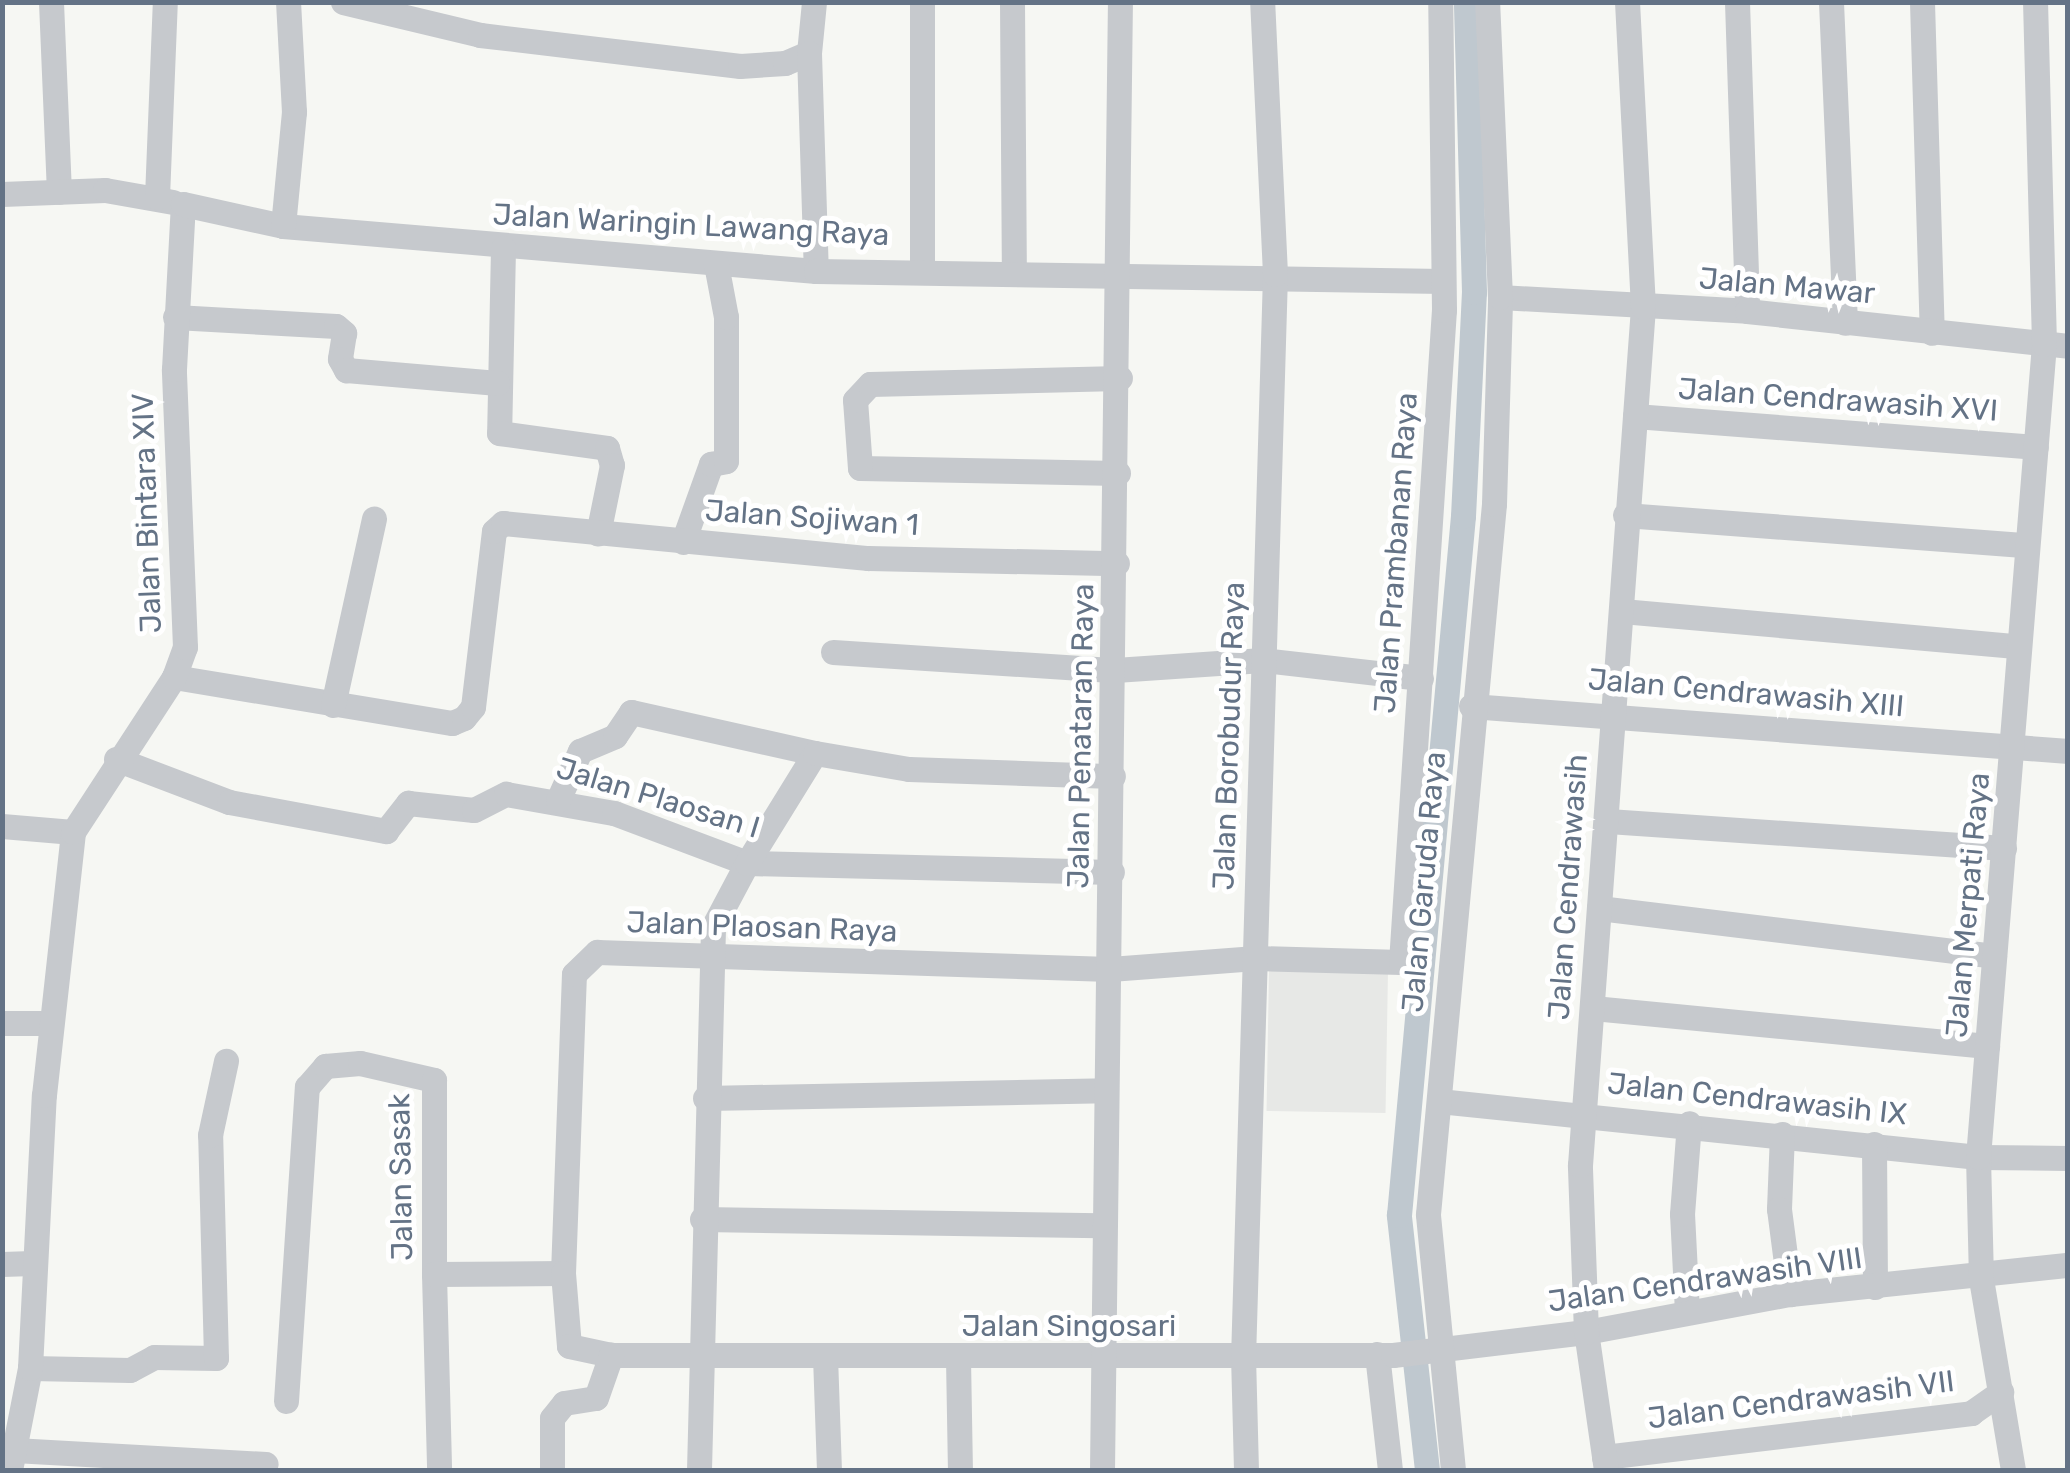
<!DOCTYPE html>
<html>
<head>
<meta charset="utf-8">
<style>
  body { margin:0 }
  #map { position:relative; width:2070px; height:1473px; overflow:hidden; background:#f6f7f3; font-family:Rubik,sans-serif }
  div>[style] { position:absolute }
  .built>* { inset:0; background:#e7e8e6; transform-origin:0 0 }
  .canal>* { height:25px; margin:-12.5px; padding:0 12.5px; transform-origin:12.5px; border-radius:12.5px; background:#bfc8cf }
  .minor>* { height:25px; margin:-12.5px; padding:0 12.5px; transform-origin:12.5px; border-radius:12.5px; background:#c6c9cd }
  span { translate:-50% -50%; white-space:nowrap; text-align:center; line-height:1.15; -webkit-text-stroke:10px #fff; paint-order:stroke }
  .street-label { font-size:30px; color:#647386 }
  .frame { position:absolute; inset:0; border:5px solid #647386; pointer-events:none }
</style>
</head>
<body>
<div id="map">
  <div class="built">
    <div style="left:1388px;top:971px;width:142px;height:119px;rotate:91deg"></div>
  </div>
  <div class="canal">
    <div style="left:1427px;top:1470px;width:257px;rotate:-96.3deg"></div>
    <div style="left:1399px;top:1215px;width:702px;rotate:-84.77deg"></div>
    <div style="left:1463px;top:516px;width:224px;rotate:-87.2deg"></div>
    <div style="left:1474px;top:292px;width:290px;rotate:-91.6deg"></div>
  </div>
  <div class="minor">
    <div style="left:51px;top:2px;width:190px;rotate:87.6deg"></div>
    <div style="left:343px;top:2px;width:141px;rotate:13.5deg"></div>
    <div style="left:480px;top:35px;width:262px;rotate:6.8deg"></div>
    <div style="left:740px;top:66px;width:45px;rotate:-3.8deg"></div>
    <div style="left:785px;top:63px;width:26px;rotate:-23deg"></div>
    <div style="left:809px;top:53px;width:51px;rotate:-84.4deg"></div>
    <div style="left:922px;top:2px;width:268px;rotate:90deg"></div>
    <div style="left:1012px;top:2px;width:269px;rotate:89.6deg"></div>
    <div style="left:1737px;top:2px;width:309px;rotate:88.1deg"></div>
    <div style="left:1831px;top:2px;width:321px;rotate:87.5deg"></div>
    <div style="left:1922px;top:2px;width:331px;rotate:88.3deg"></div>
    <div style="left:809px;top:53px;width:218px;rotate:88.2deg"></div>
    <div style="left:2px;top:194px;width:103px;rotate:-2.2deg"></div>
    <div style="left:105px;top:190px;width:69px;rotate:10deg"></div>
    <div style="left:157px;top:197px;width:195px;rotate:-87.7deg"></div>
    <div style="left:283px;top:226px;width:535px;rotate:4.83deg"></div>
    <div style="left:816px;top:271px;width:627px;rotate:0.91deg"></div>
    <div style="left:503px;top:248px;width:185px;rotate:91.2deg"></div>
    <div style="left:499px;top:433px;width:109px;rotate:7.9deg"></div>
    <div style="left:607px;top:448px;width:18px;rotate:74deg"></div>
    <div style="left:612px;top:465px;width:70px;rotate:101.5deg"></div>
    <div style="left:1500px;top:297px;width:247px;rotate:3.2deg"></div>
    <div style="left:1747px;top:311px;width:323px;rotate:6.2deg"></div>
    <div style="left:175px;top:317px;width:161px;rotate:3.2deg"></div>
    <div style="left:336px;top:326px;width:11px;rotate:41deg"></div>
    <div style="left:344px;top:333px;width:26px;rotate:99deg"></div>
    <div style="left:340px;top:359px;width:13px;rotate:61deg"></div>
    <div style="left:346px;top:370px;width:152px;rotate:4.9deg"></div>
    <div style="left:1635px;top:416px;width:402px;rotate:4.4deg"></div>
    <div style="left:1118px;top:473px;width:258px;rotate:-178.9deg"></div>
    <div style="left:860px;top:468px;width:68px;rotate:-94.2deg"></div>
    <div style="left:855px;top:400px;width:22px;rotate:-47deg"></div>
    <div style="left:870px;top:384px;width:250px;rotate:-1.4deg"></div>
    <div style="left:1625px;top:515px;width:399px;rotate:4.3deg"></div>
    <div style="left:683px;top:542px;width:83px;rotate:-70.3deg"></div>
    <div style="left:711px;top:464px;width:15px;rotate:-11deg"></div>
    <div style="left:726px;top:461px;width:144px;rotate:-90deg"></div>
    <div style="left:726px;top:317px;width:54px;rotate:-100.7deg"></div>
    <div style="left:1622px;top:611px;width:398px;rotate:5.1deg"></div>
    <div style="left:833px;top:652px;width:283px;rotate:3.7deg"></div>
    <div style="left:1115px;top:670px;width:148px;rotate:-3.9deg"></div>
    <div style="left:1263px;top:660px;width:159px;rotate:6.5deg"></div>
    <div style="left:174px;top:677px;width:282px;rotate:9.4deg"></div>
    <div style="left:452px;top:723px;width:13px;rotate:-23deg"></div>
    <div style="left:464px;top:718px;width:14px;rotate:-51deg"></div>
    <div style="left:473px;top:707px;width:177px;rotate:-83.2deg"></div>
    <div style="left:494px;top:531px;width:12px;rotate:-42deg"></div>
    <div style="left:503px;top:523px;width:367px;rotate:5.5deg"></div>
    <div style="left:868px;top:558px;width:249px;rotate:1.2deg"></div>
    <div style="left:333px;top:705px;width:191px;rotate:-77.6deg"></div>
    <div style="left:1471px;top:706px;width:599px;rotate:4.31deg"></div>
    <div style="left:116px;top:759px;width:121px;rotate:20.8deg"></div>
    <div style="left:229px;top:802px;width:160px;rotate:10.5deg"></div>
    <div style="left:386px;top:831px;width:36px;rotate:-52deg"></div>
    <div style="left:408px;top:803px;width:66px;rotate:6.1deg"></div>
    <div style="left:474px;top:810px;width:36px;rotate:-27deg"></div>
    <div style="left:506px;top:794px;width:110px;rotate:10deg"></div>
    <div style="left:614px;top:813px;width:142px;rotate:20.6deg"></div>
    <div style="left:747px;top:863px;width:365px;rotate:1.4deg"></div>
    <div style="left:558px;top:800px;width:54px;rotate:-65.8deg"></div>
    <div style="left:580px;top:751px;width:38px;rotate:-23deg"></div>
    <div style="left:615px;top:736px;width:29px;rotate:-56deg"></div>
    <div style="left:631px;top:712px;width:189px;rotate:12.6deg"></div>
    <div style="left:1608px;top:821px;width:397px;rotate:3.9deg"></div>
    <div style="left:2px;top:826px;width:71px;rotate:4.8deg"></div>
    <div style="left:1599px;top:908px;width:398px;rotate:6.9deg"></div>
    <div style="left:1593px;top:1008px;width:396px;rotate:5.5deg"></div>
    <div style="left:2px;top:1023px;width:48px"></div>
    <div style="left:705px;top:1098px;width:401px;rotate:-1.1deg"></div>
    <div style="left:1439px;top:1101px;width:542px;rotate:5.93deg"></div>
    <div style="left:1978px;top:1157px;width:90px;rotate:0.6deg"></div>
    <div style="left:1782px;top:1134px;width:75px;rotate:92.3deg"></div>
    <div style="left:1779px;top:1209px;width:86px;rotate:82.6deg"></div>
    <div style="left:1874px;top:1144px;width:143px;rotate:89.6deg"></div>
    <div style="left:702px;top:1219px;width:398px;rotate:0.9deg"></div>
    <div style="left:2px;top:1264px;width:30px;rotate:-2deg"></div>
    <div style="left:563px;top:1273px;width:299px;rotate:-87.9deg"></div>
    <div style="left:574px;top:974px;width:32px;rotate:-44deg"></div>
    <div style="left:597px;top:952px;width:513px;rotate:1.9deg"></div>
    <div style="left:1110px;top:969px;width:146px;rotate:-4.3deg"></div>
    <div style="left:1256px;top:958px;width:145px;rotate:1.6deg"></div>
    <div style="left:1401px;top:962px;width:653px;rotate:-86.23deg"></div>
    <div style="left:1444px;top:310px;width:308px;rotate:-90.7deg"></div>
    <div style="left:434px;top:1274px;width:196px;rotate:88.5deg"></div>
    <div style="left:1687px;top:1312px;width:98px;rotate:-92.9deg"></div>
    <div style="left:1682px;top:1214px;width:91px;rotate:-85.6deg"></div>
    <div style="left:1377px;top:1354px;width:117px;rotate:83.6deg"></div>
    <div style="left:825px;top:1356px;width:114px;rotate:88deg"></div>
    <div style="left:958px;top:1358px;width:112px;rotate:89deg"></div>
    <div style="left:30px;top:1368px;width:100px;rotate:1.1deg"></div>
    <div style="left:130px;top:1370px;width:27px;rotate:-28deg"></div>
    <div style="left:154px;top:1357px;width:62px;rotate:0.9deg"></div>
    <div style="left:216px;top:1358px;width:223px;rotate:-91.5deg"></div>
    <div style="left:210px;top:1135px;width:76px;rotate:-77.8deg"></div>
    <div style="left:286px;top:1401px;width:315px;rotate:-86.2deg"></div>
    <div style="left:307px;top:1087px;width:28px;rotate:-49deg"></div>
    <div style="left:325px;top:1066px;width:35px;rotate:-5deg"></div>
    <div style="left:360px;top:1063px;width:76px;rotate:12.9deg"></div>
    <div style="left:434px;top:1080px;width:194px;rotate:90deg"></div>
    <div style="left:434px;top:1274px;width:129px;rotate:-0.4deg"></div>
    <div style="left:563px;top:1273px;width:73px;rotate:85.3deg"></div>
    <div style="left:569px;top:1346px;width:43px;rotate:12.1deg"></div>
    <div style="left:611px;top:1355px;width:782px"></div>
    <div style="left:1393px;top:1355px;width:194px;rotate:-6.8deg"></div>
    <div style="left:1586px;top:1332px;width:208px;rotate:-10.6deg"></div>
    <div style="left:1790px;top:1294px;width:280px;rotate:-6deg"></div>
    <div style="left:14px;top:1450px;width:252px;rotate:3.2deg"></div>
    <div style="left:1604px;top:1457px;width:370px;rotate:-6.8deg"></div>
    <div style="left:1971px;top:1413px;width:37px;rotate:-35deg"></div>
    <div style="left:10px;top:1470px;width:104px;rotate:-78.9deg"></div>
    <div style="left:30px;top:1368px;width:273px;rotate:-87.1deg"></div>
    <div style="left:44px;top:1095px;width:265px;rotate:-83.7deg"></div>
    <div style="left:73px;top:832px;width:185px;rotate:-56.9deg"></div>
    <div style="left:174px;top:677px;width:32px;rotate:-70deg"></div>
    <div style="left:185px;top:647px;width:278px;rotate:-92.3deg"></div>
    <div style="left:174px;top:369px;width:165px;rotate:-86.9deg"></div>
    <div style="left:183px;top:204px;width:102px;rotate:12.4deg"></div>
    <div style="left:283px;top:226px;width:115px;rotate:-84.5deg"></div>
    <div style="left:294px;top:112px;width:110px;rotate:-93.1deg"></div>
    <div style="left:552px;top:1470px;width:52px;rotate:-90deg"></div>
    <div style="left:552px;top:1418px;width:19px;rotate:-51deg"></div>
    <div style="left:564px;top:1403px;width:32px;rotate:-9deg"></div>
    <div style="left:596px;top:1398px;width:46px;rotate:-70.8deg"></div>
    <div style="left:699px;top:1470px;width:543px;rotate:-88.52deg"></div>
    <div style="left:713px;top:927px;width:72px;rotate:-62deg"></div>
    <div style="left:747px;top:863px;width:129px;rotate:-58.3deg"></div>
    <div style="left:815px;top:753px;width:95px;rotate:9.7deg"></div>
    <div style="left:909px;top:769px;width:204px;rotate:2deg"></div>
    <div style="left:1102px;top:1470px;width:1468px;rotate:-89.3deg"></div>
    <div style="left:1246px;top:1470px;width:111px;rotate:-91.5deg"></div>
    <div style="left:1243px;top:1359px;width:1085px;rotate:-88.31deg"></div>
    <div style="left:1275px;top:274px;width:272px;rotate:-92.7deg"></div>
    <div style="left:1453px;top:1470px;width:257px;rotate:-95.6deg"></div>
    <div style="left:1428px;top:1214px;width:713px;rotate:-84.69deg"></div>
    <div style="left:1494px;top:504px;width:207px;rotate:-88.3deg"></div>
    <div style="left:1500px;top:297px;width:295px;rotate:-92.5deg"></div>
    <div style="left:1606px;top:1470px;width:139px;rotate:-98.2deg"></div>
    <div style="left:1586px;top:1332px;width:167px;rotate:-92.1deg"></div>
    <div style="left:1580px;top:1165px;width:860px;rotate:-85.8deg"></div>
    <div style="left:1643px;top:307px;width:305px;rotate:-93deg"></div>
    <div style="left:2013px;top:1470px;width:194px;rotate:-99.5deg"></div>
    <div style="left:1981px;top:1279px;width:122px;rotate:-91.4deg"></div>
    <div style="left:1978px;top:1157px;width:816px;rotate:-85.36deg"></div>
    <div style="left:2044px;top:344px;width:342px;rotate:-91.5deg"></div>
  </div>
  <div class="street-label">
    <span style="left:691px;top:225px;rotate:3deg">Jalan Waringin Lawang Raya</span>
    <span style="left:1787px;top:286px;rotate:5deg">Jalan Mawar</span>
    <span style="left:1838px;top:400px;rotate:4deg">Jalan Cendrawasih XVI</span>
    <span style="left:147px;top:513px;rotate:-92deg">Jalan Bintara XIV</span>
    <span style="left:812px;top:518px;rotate:4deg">Jalan Sojiwan 1</span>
    <span style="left:1396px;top:553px;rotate:-86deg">Jalan Prambanan Raya</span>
    <span style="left:1746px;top:693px;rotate:5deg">Jalan Cendrawasih XIII</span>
    <span style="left:1081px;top:736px;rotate:-89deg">Jalan Penataran Raya</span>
    <span style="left:1229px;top:736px;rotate:-88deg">Jalan Borobudur Raya</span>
    <span style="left:658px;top:798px;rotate:17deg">Jalan Plaosan I</span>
    <span style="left:1424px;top:882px;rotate:-85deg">Jalan Garuda Raya</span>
    <span style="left:1568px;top:887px;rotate:-86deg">Jalan Cendrawasih</span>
    <span style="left:1968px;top:905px;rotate:-85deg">Jalan Merpati Raya</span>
    <span style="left:762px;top:927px;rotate:2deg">Jalan Plaosan Raya</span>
    <span style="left:1757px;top:1099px;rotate:6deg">Jalan Cendrawasih IX</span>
    <span style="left:401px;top:1177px;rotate:-91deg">Jalan Sasak</span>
    <span style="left:1705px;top:1280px;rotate:-8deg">Jalan Cendrawasih VIII</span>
    <span style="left:1069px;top:1326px">Jalan Singosari</span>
    <span style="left:1801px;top:1400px;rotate:-7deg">Jalan Cendrawasih VII</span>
  </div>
  <div class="frame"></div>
</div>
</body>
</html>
